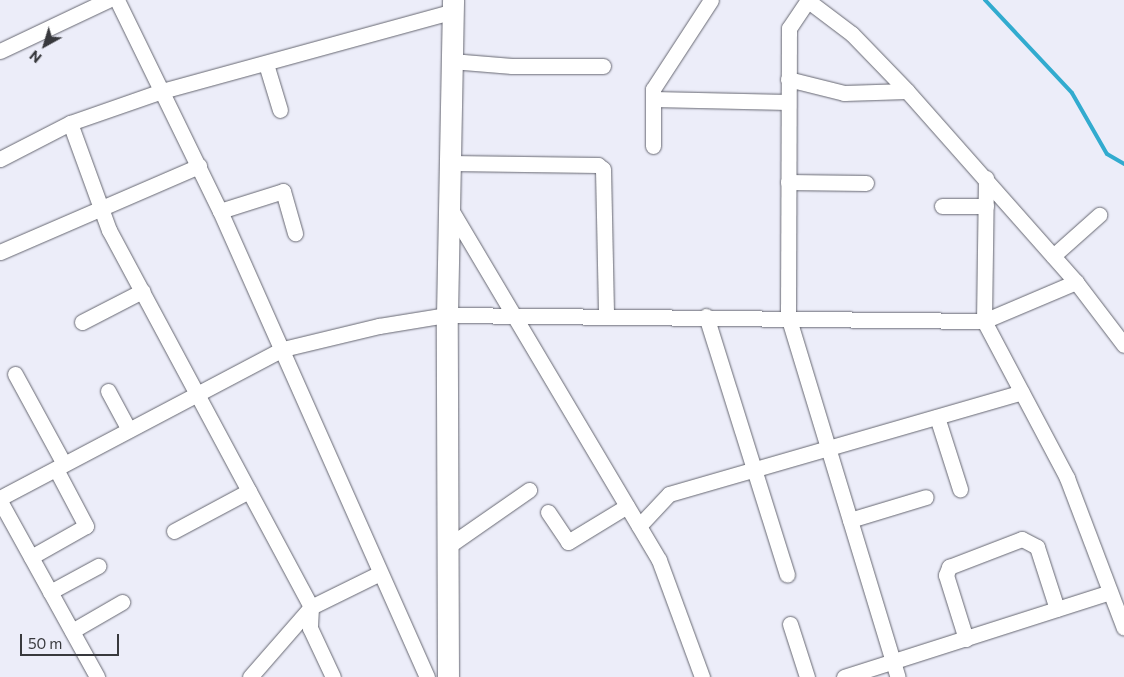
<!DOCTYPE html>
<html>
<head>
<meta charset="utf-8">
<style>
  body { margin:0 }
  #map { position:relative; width:1124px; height:677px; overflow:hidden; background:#ecedf9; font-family:Commissioner,sans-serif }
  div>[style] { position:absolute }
  .stream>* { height:4px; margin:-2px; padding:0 2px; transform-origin:2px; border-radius:2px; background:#32abcf }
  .roads { filter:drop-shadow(0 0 1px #666771) drop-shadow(0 0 1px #666771) }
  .street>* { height:15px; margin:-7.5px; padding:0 7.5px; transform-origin:7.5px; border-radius:7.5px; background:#fff }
  .secondary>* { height:21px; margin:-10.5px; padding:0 10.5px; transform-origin:10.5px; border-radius:10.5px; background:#fff }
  span { translate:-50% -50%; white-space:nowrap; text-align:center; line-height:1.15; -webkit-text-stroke:5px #ecedf9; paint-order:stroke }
  .north { position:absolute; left:20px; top:20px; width:50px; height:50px; -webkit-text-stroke:4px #ecedf9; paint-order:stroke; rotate:219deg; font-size:14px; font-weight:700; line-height:20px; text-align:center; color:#38393d }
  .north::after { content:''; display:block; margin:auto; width:18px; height:22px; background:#38393d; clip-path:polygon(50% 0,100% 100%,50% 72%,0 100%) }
  .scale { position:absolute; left:20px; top:634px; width:99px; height:22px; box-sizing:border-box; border:2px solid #38393d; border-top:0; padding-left:6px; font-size:15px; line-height:18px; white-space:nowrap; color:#38393d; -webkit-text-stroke:4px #ecedf9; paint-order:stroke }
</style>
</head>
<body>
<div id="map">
  <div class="stream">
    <div style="left:985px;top:0;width:127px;rotate:46.9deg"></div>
    <div style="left:1072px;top:93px;width:70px;rotate:60.2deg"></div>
    <div style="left:1107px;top:154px;width:20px;rotate:30deg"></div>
  </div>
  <div class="roads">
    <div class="street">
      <div style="left:117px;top:0;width:235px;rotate:64deg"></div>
      <div style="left:220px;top:211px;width:510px;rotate:66.05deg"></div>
      <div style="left:807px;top:0;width:56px;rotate:37.1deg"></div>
      <div style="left:852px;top:34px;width:79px;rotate:46deg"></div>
      <div style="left:907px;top:91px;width:255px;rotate:48.5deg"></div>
      <div style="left:1076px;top:282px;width:79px;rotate:52.7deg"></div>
      <div style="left:808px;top:0;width:34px;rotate:124deg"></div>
      <div style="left:789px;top:28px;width:288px;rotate:90.2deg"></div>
      <div style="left:788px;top:316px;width:377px;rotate:73.1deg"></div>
      <div style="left:0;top:51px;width:119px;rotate:-25.3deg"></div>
      <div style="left:451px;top:61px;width:61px;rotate:4.7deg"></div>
      <div style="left:512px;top:66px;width:91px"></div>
      <div style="left:266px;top:64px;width:48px;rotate:73.1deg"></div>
      <div style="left:788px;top:79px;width:58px;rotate:14deg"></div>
      <div style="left:844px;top:93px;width:63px;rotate:-1.8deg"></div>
      <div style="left:653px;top:99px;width:135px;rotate:1.3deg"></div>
      <div style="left:70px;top:123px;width:114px;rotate:70deg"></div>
      <div style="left:109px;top:230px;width:428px;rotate:61.8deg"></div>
      <div style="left:311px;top:607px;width:21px;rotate:93deg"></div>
      <div style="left:310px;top:628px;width:54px;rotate:64.9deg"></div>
      <div style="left:653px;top:146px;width:57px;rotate:-90deg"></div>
      <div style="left:653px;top:89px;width:106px;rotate:-56.9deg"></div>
      <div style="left:0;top:159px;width:79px;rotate:-27.2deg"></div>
      <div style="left:70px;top:123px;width:97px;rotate:-19.2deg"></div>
      <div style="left:162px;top:91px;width:300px;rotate:-15.3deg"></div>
      <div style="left:450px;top:163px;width:148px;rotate:0.8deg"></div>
      <div style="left:598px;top:165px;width:6px;rotate:39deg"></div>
      <div style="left:603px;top:169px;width:147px;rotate:88.8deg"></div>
      <div style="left:986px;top:178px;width:143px;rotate:90.8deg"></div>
      <div style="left:984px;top:321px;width:178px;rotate:62.1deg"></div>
      <div style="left:1067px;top:478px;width:160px;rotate:69.2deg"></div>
      <div style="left:788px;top:182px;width:78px;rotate:0.7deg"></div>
      <div style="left:942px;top:206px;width:44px"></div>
      <div style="left:450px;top:208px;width:409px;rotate:59.3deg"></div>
      <div style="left:659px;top:560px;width:125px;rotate:69.8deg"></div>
      <div style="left:220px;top:211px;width:66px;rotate:-17.6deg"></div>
      <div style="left:283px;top:191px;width:44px;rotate:74.1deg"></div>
      <div style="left:0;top:252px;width:217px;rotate:-23.4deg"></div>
      <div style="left:1053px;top:256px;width:62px;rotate:-41.7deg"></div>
      <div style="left:706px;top:316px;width:271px;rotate:72.6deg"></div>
      <div style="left:82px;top:322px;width:68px;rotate:-27.3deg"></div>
      <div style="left:15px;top:374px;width:102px;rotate:61.4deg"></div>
      <div style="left:108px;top:391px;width:44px;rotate:61.7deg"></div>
      <div style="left:937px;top:417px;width:76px;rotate:72.3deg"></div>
      <div style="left:0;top:498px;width:320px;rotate:-27.8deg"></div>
      <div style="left:283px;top:349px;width:99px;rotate:-13.5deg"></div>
      <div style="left:379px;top:326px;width:69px;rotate:-9.2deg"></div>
      <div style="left:447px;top:315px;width:537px;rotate:0.64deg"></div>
      <div style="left:984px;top:321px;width:100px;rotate:-23deg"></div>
      <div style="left:0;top:501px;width:201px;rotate:61.1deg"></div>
      <div style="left:548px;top:512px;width:36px;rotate:56deg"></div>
      <div style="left:568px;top:542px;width:69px;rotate:-31.4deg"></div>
      <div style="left:850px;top:520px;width:79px;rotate:-16.8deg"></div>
      <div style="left:639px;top:526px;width:44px;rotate:-46.8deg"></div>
      <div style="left:669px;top:494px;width:367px;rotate:-16.1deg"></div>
      <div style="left:174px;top:531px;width:85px;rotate:-28.1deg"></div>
      <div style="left:447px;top:547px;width:100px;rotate:-34.8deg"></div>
      <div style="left:31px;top:557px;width:63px;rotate:-29.4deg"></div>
      <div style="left:86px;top:526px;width:64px;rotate:-117.8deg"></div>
      <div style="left:50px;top:592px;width:55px;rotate:-28.4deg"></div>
      <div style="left:790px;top:624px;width:56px;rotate:72.2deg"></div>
      <div style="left:72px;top:631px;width:58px;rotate:-30.1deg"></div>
      <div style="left:966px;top:639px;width:67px;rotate:-107.4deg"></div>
      <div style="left:946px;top:575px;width:9px;rotate:-69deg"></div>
      <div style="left:949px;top:567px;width:78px;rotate:-21deg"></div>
      <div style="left:1022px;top:539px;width:17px;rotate:28deg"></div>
      <div style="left:1037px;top:547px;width:65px;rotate:72.1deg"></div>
      <div style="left:250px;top:677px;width:93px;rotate:-48.9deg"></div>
      <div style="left:311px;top:607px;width:77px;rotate:-26.2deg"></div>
      <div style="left:844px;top:677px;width:279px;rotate:-17.7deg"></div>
    </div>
    <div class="secondary">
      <div style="left:448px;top:677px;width:362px;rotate:-90.2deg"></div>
      <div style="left:447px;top:315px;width:315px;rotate:-88.9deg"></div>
    </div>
  </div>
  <div class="north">N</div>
  <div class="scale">50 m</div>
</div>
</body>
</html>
